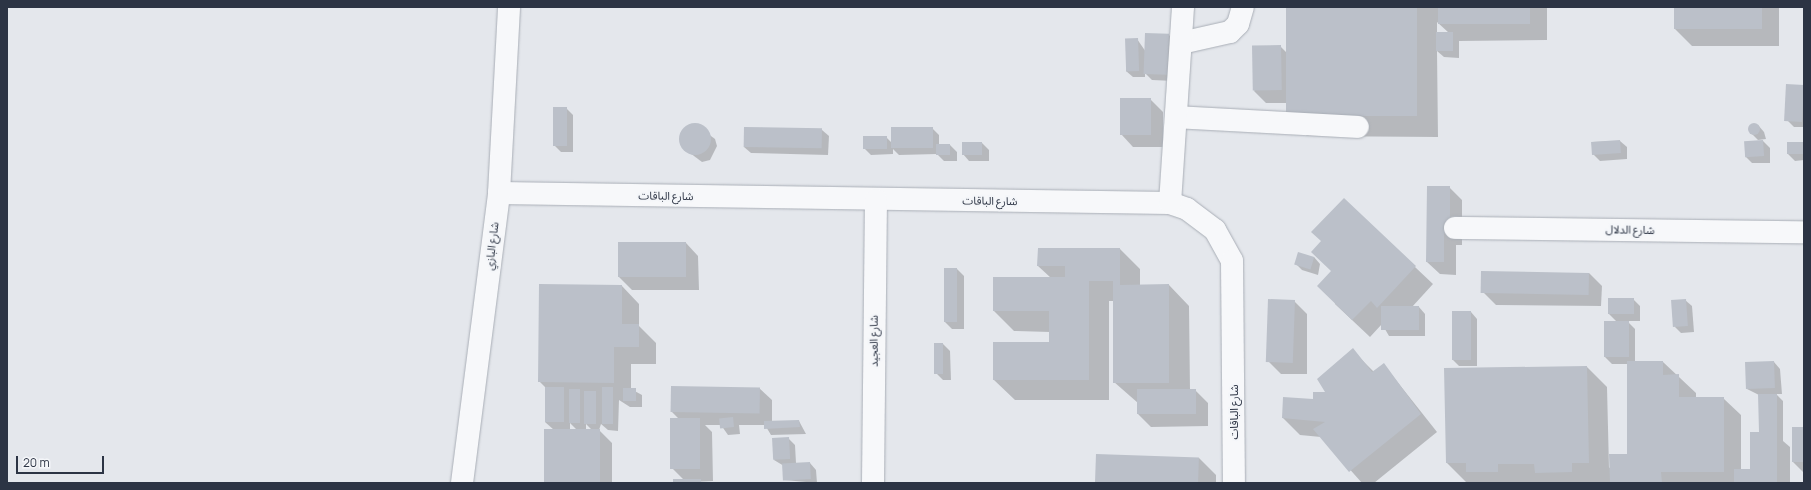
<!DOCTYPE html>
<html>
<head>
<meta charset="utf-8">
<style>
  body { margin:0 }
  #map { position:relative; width:1811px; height:490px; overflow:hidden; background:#e4e7ec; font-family:Manrope,"Noto Sans Arabic",sans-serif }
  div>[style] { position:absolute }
  .shadow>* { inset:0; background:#0003 }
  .building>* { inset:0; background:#bbc0c9; transform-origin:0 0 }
  .round { border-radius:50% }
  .roads { filter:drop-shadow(0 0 1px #a9aeb6) drop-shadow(0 0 1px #a9aeb6) }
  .minor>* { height:22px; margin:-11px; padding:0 11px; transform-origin:11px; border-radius:11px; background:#f7f8fa }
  span { translate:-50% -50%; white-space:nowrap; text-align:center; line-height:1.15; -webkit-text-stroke:4px #f4f6f9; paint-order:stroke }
  .street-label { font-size:11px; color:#2c3444 }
  .frame { position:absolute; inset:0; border:8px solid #2c3444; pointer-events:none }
  .scale { position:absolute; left:16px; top:456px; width:88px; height:18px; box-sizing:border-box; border:2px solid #2c3444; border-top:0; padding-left:5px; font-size:12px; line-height:14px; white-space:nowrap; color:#2c3444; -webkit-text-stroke:3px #f4f6f9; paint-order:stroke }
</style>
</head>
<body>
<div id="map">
  <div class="shadow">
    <div style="clip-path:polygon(evenodd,1287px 7px,1547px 7px,1547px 40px,1459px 41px,1459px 58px,1444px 57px,1437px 51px,1438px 137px,1307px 136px,1287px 116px,1287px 103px,1266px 103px,1254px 91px,1280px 46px,1287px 53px,1287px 7px,1437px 22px,1449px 33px,1437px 33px,1437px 22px)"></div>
    <div style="clip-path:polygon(1675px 7px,1779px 7px,1779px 46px,1692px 46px,1675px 29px)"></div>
    <div style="clip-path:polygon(1169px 35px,1175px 42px,1174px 81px,1152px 80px,1145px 73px,1145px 77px,1133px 77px,1126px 71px,1137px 39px,1146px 52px)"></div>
    <div style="clip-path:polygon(1804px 86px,1804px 127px,1794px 127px,1788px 121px)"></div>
    <div style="clip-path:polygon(1150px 99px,1163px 112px,1163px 147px,1133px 147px,1121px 134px)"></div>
    <div style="clip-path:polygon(566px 108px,573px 115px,573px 152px,561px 152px,555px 146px)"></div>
    <div style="clip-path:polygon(695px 124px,715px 139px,717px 146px,710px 160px,702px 162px,682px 147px,681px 132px)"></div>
    <div style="clip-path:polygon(1758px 125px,1764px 132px,1766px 139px,1758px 140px,1751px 133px,1750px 126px)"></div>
    <div style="clip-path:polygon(932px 128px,939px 135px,939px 145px,950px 145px,957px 152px,957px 161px,944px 161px,937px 154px,899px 155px,893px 149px,893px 154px,871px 155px,864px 148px,886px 137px,892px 143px)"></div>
    <div style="clip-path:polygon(822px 130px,829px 136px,828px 155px,751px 153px,744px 147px)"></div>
    <div style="clip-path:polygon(1620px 141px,1627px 147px,1627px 159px,1600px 161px,1593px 154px,1592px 142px)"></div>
    <div style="clip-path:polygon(1763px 141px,1770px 148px,1770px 163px,1752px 163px,1746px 157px)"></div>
    <div style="clip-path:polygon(982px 143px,989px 150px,989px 161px,969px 161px,963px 154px)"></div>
    <div style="clip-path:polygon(1804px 143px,1804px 160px,1795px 161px,1788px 154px)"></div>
    <div style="clip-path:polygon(1449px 187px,1462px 200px,1462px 245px,1456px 245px,1456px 275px,1440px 274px,1427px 262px)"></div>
    <div style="clip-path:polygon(1344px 200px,1433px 284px,1412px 307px,1419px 307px,1425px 314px,1425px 336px,1389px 336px,1382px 324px,1370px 337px,1335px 304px,1332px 272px,1322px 241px)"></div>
    <div style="clip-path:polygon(686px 243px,698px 256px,699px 290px,632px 290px,619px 277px)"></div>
    <div style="clip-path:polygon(1120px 249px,1140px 269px,1140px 286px,1169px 285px,1189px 306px,1190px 390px,1195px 390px,1208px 403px,1208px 426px,1151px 427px,1138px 414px,1138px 403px,1114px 382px,1114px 301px,1109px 301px,1109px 400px,1015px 400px,994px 380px,1050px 343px,1050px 332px,1014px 331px,994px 311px,1051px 278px,1038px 266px)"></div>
    <div style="clip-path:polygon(1314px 257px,1320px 264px,1318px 275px,1302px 270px,1296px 264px)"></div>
    <div style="clip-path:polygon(957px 269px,964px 276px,964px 329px,952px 329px,945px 322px)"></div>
    <div style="clip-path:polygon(1589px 273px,1602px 286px,1601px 306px,1496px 305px,1483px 292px)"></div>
    <div style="clip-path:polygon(evenodd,622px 286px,639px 304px,639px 326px,656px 343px,656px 364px,631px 364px,631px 389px,642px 395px,642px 407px,630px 407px,619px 400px,618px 431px,608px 430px,601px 424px,599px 430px,612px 443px,612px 483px,546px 483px,554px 430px,545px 422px,546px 388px,539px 381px,622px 286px,570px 423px,577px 430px,570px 430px,570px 423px,622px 286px,586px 424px,592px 430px,586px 430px,586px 424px)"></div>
    <div style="clip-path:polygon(1633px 299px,1640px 306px,1640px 321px,1627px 321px,1635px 329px,1635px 362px,1663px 362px,1696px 393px,1696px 398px,1723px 398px,1741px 415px,1741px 470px,1751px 470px,1762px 433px,1759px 395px,1747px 389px,1774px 362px,1780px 369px,1782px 394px,1776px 394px,1783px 401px,1783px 441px,1790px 447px,1790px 483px,1467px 483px,1447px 463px,1587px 367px,1607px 387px,1609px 468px,1628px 455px,1628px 364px,1612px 364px,1605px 357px,1617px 322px,1609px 314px)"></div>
    <div style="clip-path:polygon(1685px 300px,1692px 306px,1694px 332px,1681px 333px,1675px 327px)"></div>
    <div style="clip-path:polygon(1294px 301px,1307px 314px,1307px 374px,1281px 374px,1268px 361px)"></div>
    <div style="clip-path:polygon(1471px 312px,1477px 319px,1477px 366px,1459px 366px,1453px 360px)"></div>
    <div style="clip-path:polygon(943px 344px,950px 351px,951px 380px,943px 380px,936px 373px)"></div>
    <div style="clip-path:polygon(1352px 350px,1374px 372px,1384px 365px,1437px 432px,1374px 483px,1362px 483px,1321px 437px,1300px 435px,1283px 418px,1327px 393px)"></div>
    <div style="clip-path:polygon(759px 388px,772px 400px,772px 422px,799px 421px,806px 434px,771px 435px,765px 425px,739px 425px,740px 434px,728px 435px,721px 425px,705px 425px,712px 432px,713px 481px,674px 483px,684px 480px,672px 468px,679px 419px,672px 412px)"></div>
    <div style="clip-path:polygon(1804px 428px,1804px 473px,1793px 462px)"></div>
    <div style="clip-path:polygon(788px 438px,795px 445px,796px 463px,810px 463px,816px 470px,817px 483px,784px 480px,784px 466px,774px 460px)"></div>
    <div style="clip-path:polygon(1199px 458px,1216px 475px,1216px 483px,1096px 483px)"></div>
  </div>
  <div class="building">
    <div style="left:1286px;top:7px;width:131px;height:109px"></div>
    <div style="left:1438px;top:7px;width:92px;height:17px"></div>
    <div style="left:1674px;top:7px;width:88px;height:22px"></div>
    <div style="left:1436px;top:32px;width:17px;height:19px"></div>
    <div style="left:1145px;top:33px;width:24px;height:41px;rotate:2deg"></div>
    <div style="left:1138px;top:38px;width:33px;height:13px;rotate:88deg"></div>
    <div style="left:1281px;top:45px;width:45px;height:29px;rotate:89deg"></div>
    <div style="left:1786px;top:84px;width:18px;height:37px;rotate:3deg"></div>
    <div style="left:1120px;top:98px;width:31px;height:37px"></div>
    <div style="left:567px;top:107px;width:39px;height:14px;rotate:90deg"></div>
    <div class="round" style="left:1748px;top:123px;width:12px;height:12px"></div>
    <div class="round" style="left:679px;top:123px;width:32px;height:32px"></div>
    <div style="left:744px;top:127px;width:78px;height:20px;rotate:1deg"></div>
    <div style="left:933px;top:127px;width:21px;height:42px;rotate:90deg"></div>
    <div style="left:863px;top:136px;width:24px;height:13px"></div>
    <div style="left:1620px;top:140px;width:13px;height:29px;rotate:86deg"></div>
    <div style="left:1763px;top:140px;width:16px;height:19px;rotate:86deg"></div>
    <div style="left:962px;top:142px;width:20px;height:13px"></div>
    <div style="left:1804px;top:142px;width:12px;height:17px;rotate:90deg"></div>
    <div style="left:936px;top:144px;width:14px;height:11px"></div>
    <div style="clip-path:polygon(1427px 186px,1450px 186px,1450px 232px,1444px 233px,1444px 262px,1426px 262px)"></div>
    <div style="clip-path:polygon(1344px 198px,1416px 266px,1377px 308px,1371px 301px,1352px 320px,1317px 286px,1331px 271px,1311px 252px,1321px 241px,1311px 232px)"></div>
    <div style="left:618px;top:242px;width:68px;height:35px"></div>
    <div style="clip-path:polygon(1038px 248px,1120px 248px,1120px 285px,1169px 284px,1169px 383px,1113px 383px,1113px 281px,1089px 281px,1089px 380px,993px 380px,993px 342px,1049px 342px,1049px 311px,993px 311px,993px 277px,1065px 277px,1065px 266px,1037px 266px)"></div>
    <div style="left:1298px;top:252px;width:17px;height:13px;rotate:17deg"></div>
    <div style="left:944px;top:268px;width:13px;height:54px"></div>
    <div style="left:1481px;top:271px;width:108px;height:22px;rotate:1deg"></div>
    <div style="clip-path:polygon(539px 284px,622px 285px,622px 324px,639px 324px,639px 347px,614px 347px,614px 383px,538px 382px)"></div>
    <div style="left:1608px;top:298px;width:26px;height:16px"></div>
    <div style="left:1268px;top:299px;width:27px;height:63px;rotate:2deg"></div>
    <div style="left:1686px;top:299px;width:27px;height:15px;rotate:86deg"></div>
    <div style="left:1381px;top:306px;width:38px;height:24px"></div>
    <div style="left:1471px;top:311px;width:49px;height:19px;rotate:90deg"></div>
    <div style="left:1604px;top:321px;width:25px;height:36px"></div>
    <div style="left:934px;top:343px;width:9px;height:31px"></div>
    <div style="clip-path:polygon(1353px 348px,1372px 372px,1384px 363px,1421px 414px,1349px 472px,1313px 429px,1325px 422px,1282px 418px,1283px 397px,1313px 399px,1313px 392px,1325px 392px,1317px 379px)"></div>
    <div style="clip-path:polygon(1627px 361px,1663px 361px,1663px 375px,1679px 374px,1679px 397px,1724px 397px,1724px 472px,1661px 472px,1662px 483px,1610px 483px,1609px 454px,1627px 454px)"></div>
    <div style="left:1774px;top:361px;width:27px;height:29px;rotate:88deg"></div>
    <div style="clip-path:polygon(1587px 366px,1589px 463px,1572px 463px,1572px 472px,1535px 473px,1534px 464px,1498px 464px,1498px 472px,1466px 472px,1466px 463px,1446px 463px,1444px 368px)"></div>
    <div style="left:671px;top:386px;width:89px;height:26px;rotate:1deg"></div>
    <div style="left:545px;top:387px;width:19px;height:35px"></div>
    <div style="left:602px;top:387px;width:11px;height:37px"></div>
    <div style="left:623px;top:388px;width:13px;height:13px"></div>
    <div style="left:569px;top:389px;width:11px;height:34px"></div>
    <div style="left:1137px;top:389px;width:59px;height:25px"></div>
    <div style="left:584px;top:391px;width:12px;height:33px"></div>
    <div style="clip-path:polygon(1758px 394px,1777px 394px,1777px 483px,1734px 483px,1734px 469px,1750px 469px,1750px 432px,1759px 432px)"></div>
    <div style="left:733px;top:417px;width:10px;height:14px;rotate:84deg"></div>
    <div style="left:670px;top:418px;width:30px;height:51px"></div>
    <div style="clip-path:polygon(799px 420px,800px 427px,764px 429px,764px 421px)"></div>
    <div style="left:1792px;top:427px;width:12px;height:35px"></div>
    <div style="left:600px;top:429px;width:54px;height:56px;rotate:90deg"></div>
    <div style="left:789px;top:437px;width:22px;height:17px;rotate:87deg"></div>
    <div style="left:1096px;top:454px;width:103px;height:29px;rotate:2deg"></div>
    <div style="left:810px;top:462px;width:17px;height:28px;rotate:87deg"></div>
    <div style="left:673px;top:479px;width:28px;height:4px"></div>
  </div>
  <div class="roads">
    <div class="minor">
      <div style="left:1181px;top:43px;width:50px;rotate:-12.7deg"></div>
      <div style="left:1230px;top:32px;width:11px;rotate:-45deg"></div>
      <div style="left:1238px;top:24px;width:18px;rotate:-74deg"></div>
      <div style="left:1176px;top:117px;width:182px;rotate:3.1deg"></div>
      <div style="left:499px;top:193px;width:671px;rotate:0.85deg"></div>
      <div style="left:1170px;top:203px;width:18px;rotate:19deg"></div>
      <div style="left:1187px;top:209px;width:35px;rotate:37deg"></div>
      <div style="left:1215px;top:230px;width:35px;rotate:61deg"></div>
      <div style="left:1232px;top:261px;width:222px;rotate:89.5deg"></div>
      <div style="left:1170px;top:203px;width:196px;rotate:-86.2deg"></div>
      <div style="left:1455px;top:228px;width:349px;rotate:0.7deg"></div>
      <div style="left:462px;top:483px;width:292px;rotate:-82.7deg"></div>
      <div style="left:499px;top:193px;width:186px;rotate:-86.9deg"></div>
      <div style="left:873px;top:483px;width:283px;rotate:-89.4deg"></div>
    </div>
  </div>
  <div class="street-label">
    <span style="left:666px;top:196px;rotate:1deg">شارع الباقات</span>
    <span style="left:990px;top:201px;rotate:1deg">شارع الباقات</span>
    <span style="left:1630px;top:230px;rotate:1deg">شارع الدلال</span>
    <span style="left:492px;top:246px;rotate:-83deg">شارع البازي</span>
    <span style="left:874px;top:341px;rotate:-90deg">شارع العجيد</span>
    <span style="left:1234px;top:412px;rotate:-90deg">شارع الباقات</span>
  </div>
  <div class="frame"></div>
  <div class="scale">20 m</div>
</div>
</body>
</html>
